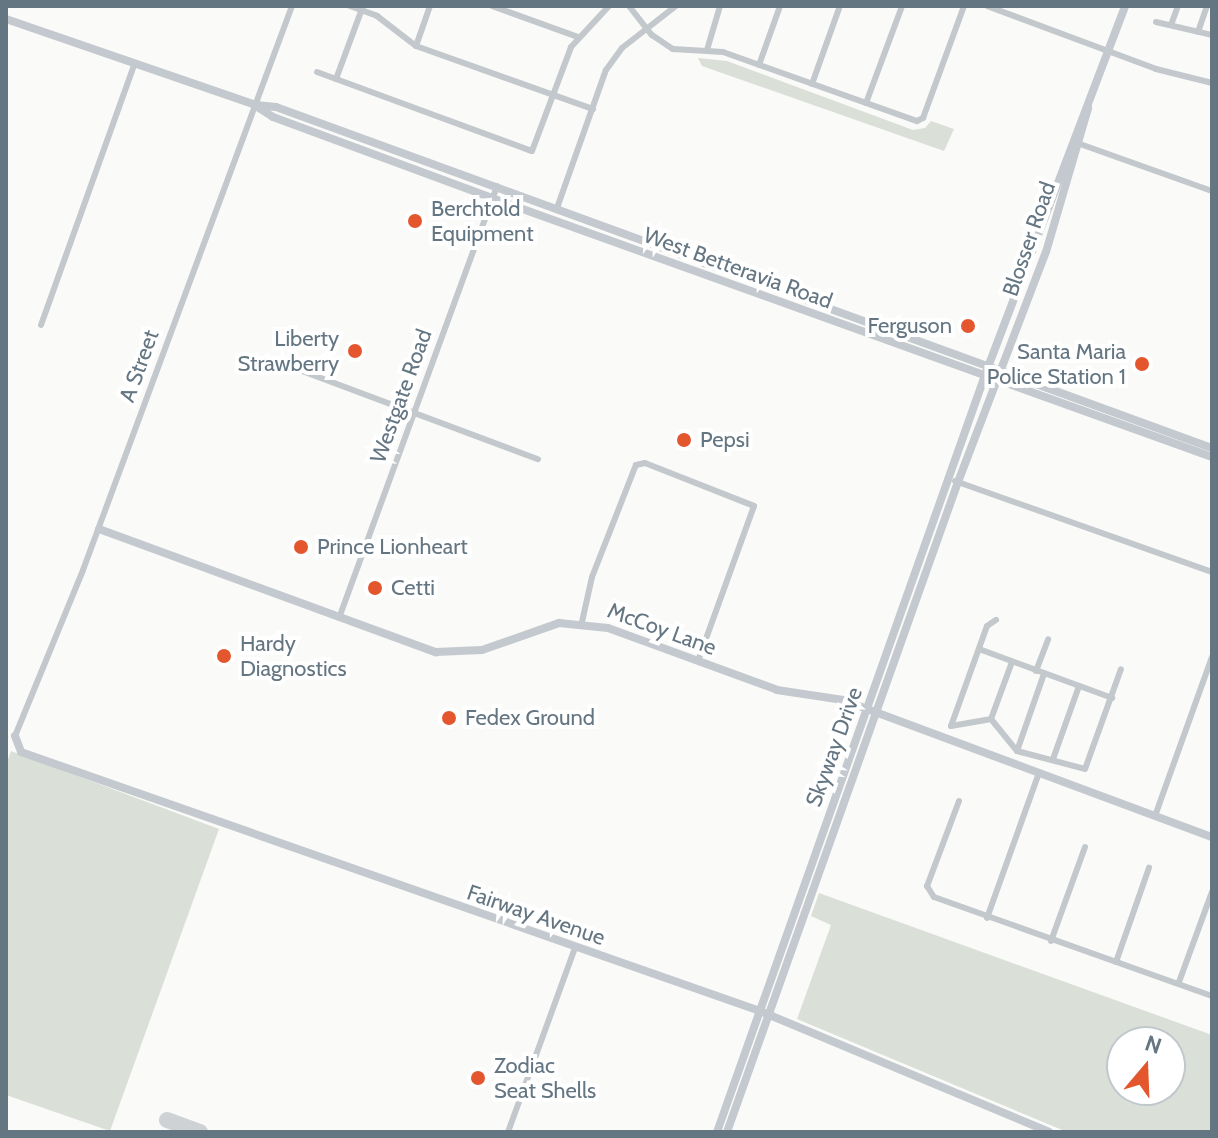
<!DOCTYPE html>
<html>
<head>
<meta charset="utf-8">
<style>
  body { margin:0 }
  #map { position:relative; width:1218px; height:1138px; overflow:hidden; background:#fafaf8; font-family:Cabin,sans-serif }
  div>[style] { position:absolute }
  .green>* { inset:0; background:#dadfd7 }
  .taxiway>* { height:16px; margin:-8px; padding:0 8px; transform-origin:8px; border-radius:8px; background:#ced2d4 }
  .street>* { height:6px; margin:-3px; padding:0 3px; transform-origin:3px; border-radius:3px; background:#c3c8cc }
  .secondary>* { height:8px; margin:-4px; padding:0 4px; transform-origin:4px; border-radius:4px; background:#c3c9ce }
  .dots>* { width:22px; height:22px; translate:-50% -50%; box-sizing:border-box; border:4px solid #fff; border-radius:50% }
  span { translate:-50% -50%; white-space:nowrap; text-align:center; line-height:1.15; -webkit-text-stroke:8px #fff; paint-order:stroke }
  .poi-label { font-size:22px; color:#657683 }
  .left { translate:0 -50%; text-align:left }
  .right { translate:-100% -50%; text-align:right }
  .street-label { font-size:22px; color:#657683 }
  .frame { position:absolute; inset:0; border:8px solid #657683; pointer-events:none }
  .north { position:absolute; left:1106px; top:1026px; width:80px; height:80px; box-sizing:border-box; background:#fff; border:2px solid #c1c8cd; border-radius:50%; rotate:19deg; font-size:22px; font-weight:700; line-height:32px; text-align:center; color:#657683 }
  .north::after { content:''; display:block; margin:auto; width:28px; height:36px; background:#e4572e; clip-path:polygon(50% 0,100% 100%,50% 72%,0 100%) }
</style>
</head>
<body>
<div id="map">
  <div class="green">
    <div style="clip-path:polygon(698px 58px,727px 61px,913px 130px,925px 128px,931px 121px,954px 129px,944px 151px,702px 66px)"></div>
    <div style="clip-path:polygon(11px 751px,219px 829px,110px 1131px,6px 1095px,6px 765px)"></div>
    <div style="clip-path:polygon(evenodd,819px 893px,1212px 1035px,1212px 1132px,1067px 1132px,797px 1019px,831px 925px,811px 916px,819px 893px,1122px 1042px,1170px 1042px,1170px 1090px,1122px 1090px,1122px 1042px)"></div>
  </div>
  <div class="taxiway">
    <div style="left:167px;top:1120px;width:35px;rotate:20deg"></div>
  </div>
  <div class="street">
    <div style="left:350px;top:6px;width:29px;rotate:20deg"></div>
    <div style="left:377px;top:16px;width:49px;rotate:37.6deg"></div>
    <div style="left:416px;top:46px;width:188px;rotate:19.6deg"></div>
    <div style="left:492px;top:6px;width:91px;rotate:19.8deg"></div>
    <div style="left:629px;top:6px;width:37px;rotate:52deg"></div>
    <div style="left:652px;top:35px;width:25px;rotate:34deg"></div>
    <div style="left:673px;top:49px;width:50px;rotate:3.4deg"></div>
    <div style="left:723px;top:52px;width:206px;rotate:19.6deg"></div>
    <div style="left:917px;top:121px;width:7px;rotate:-27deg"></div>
    <div style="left:923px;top:118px;width:119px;rotate:-69.9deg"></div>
    <div style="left:987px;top:6px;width:180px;rotate:20.4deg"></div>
    <div style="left:1156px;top:69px;width:58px;rotate:14deg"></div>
    <div style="left:1156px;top:22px;width:57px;rotate:13.1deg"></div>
    <div style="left:1171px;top:25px;width:20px;rotate:-70deg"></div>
    <div style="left:1198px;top:32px;width:28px;rotate:-71deg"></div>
    <div style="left:416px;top:46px;width:42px;rotate:-70.7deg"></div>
    <div style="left:707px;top:50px;width:46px;rotate:-73.5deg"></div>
    <div style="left:759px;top:65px;width:63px;rotate:-70.4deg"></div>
    <div style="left:317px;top:72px;width:229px;rotate:20.2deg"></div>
    <div style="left:532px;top:151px;width:111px;rotate:-69.4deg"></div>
    <div style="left:571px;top:47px;width:56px;rotate:-47.2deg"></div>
    <div style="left:336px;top:79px;width:78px;rotate:-69.7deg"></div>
    <div style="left:812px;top:84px;width:83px;rotate:-70.3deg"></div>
    <div style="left:866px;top:103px;width:103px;rotate:-69.6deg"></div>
    <div style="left:1080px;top:144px;width:140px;rotate:19.6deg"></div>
    <div style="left:557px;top:208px;width:146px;rotate:-70.5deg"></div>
    <div style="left:606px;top:70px;width:27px;rotate:-54deg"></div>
    <div style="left:622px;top:48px;width:68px;rotate:-37.9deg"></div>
    <div style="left:41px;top:325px;width:276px;rotate:-70.3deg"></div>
    <div style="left:286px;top:365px;width:269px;rotate:20.5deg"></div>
    <div style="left:955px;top:481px;width:273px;rotate:19.5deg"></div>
    <div style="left:339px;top:618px;width:460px;rotate:-69.9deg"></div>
    <div style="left:582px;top:622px;width:46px;rotate:-77.5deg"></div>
    <div style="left:592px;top:577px;width:120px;rotate:-68.6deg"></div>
    <div style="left:636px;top:465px;width:9px;rotate:-13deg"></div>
    <div style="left:645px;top:463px;width:117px;rotate:21.5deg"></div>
    <div style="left:754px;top:506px;width:165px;rotate:109.9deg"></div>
    <div style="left:979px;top:649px;width:142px;rotate:20.2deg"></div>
    <div style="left:1036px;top:671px;width:34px;rotate:-69deg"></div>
    <div style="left:991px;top:719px;width:61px;rotate:-69.8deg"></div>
    <div style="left:951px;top:726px;width:106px;rotate:-70.2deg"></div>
    <div style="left:987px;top:626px;width:11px;rotate:-34deg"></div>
    <div style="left:951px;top:726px;width:41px;rotate:-9.9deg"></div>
    <div style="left:991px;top:719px;width:41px;rotate:50.9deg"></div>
    <div style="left:15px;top:736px;width:179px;rotate:-67.7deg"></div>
    <div style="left:83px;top:570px;width:601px;rotate:-69.67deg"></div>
    <div style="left:1017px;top:751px;width:70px;rotate:14.8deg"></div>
    <div style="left:1085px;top:769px;width:106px;rotate:-70.2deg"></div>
    <div style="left:1017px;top:751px;width:82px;rotate:-70.7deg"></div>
    <div style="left:1053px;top:759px;width:77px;rotate:-70.4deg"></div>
    <div style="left:959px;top:801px;width:91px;rotate:110.6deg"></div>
    <div style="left:927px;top:886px;width:13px;rotate:58deg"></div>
    <div style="left:934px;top:897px;width:295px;rotate:19.6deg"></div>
    <div style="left:1155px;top:816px;width:169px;rotate:-70.3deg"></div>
    <div style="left:987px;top:918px;width:154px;rotate:-70.3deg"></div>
    <div style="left:1051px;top:941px;width:100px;rotate:-70.1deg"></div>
    <div style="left:1116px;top:962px;width:100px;rotate:-70.7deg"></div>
    <div style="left:1179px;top:982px;width:96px;rotate:-69.9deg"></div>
    <div style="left:508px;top:1132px;width:196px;rotate:-70deg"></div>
  </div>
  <div class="secondary">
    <div style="left:6px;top:19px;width:264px;rotate:19deg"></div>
    <div style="left:256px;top:105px;width:20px;rotate:6deg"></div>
    <div style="left:276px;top:107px;width:996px;rotate:20.02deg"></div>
    <div style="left:256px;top:106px;width:20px;rotate:33deg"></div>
    <div style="left:273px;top:117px;width:233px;rotate:20.3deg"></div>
    <div style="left:492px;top:198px;width:765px;rotate:19.78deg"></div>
    <div style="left:99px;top:529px;width:359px;rotate:20.1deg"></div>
    <div style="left:436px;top:652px;width:46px;rotate:-2.5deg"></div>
    <div style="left:482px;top:650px;width:82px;rotate:-19.3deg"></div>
    <div style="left:559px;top:623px;width:49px;rotate:5.8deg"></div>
    <div style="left:608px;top:628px;width:180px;rotate:20.1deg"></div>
    <div style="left:777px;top:690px;width:67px;rotate:8.6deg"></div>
    <div style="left:843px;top:700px;width:394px;rotate:20.4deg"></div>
    <div style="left:15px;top:736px;width:17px;rotate:69deg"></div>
    <div style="left:21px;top:752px;width:783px;rotate:19.31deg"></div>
    <div style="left:760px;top:1011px;width:313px;rotate:22.7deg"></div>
    <div style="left:717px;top:1132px;width:803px;rotate:-70.5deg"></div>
    <div style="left:985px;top:375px;width:395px;rotate:-69.2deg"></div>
    <div style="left:727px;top:1132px;width:690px;rotate:-70.44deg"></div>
    <div style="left:958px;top:482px;width:246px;rotate:-69.1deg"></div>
    <div style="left:1046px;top:252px;width:150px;rotate:-73.7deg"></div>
  </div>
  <div class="dots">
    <div style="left:415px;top:221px;background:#e4572e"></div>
    <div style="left:968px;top:326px;background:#e4572e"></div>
    <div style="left:355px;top:351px;background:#e4572e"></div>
    <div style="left:1142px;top:364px;background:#e4572e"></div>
    <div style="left:684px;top:440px;background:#e4572e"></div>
    <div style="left:301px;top:547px;background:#e4572e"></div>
    <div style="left:375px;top:588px;background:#e4572e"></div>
    <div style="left:224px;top:656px;background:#e4572e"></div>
    <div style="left:449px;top:718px;background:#e4572e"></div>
    <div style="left:478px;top:1078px;background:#e4572e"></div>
  </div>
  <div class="poi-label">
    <span class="left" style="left:431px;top:221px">Berchtold<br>Equipment</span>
    <span class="right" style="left:952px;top:326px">Ferguson</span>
    <span class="right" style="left:339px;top:351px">Liberty<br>Strawberry</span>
    <span class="right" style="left:1126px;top:364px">Santa Maria<br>Police Station 1</span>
    <span class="left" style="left:700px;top:440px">Pepsi</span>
    <span class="left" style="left:317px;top:547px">Prince Lionheart</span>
    <span class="left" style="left:391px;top:588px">Cetti</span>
    <span class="left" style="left:240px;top:656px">Hardy<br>Diagnostics</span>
    <span class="left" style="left:465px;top:718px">Fedex Ground</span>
    <span class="left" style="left:494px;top:1078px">Zodiac<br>Seat Shells</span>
  </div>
  <div class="street-label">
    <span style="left:1029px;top:239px;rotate:-71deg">Blosser Road</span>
    <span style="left:738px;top:268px;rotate:20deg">West Betteravia Road</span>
    <span style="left:139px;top:366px;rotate:-70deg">A Street</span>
    <span style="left:401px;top:396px;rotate:-70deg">Westgate Road</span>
    <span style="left:662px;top:629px;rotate:20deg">McCoy Lane</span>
    <span style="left:834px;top:747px;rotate:-70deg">Skyway Drive</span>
    <span style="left:536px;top:915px;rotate:19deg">Fairway Avenue</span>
  </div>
  <div class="frame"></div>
  <div class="north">N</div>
</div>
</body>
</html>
